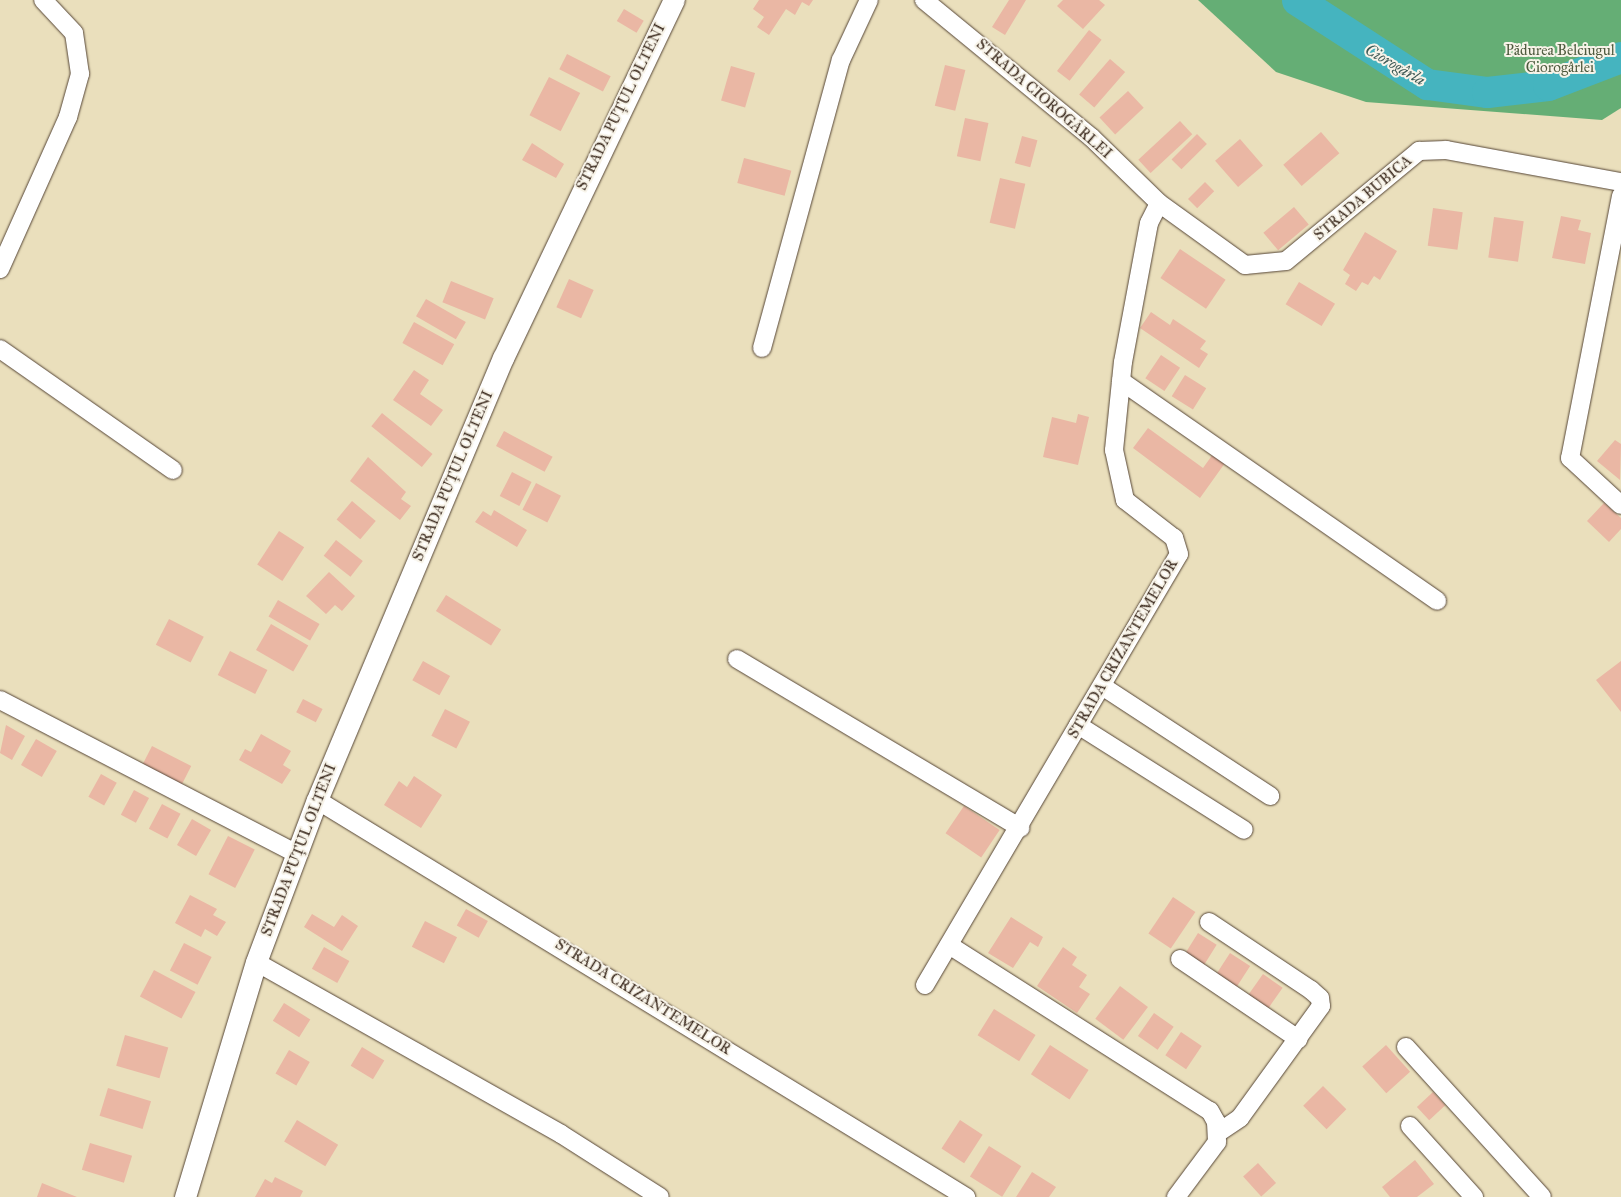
<!DOCTYPE html>
<html>
<head>
<meta charset="utf-8">
<style>
  body { margin:0 }
  #map { position:relative; width:1621px; height:1197px; overflow:hidden; background:#eadfbc; font-family:"IM FELL Great Primer",serif }
  div>[style] { position:absolute }
  .forest>* { inset:0; background:#65ae75 }
  .river>* { height:31px; margin:-15.5px; padding:0 15.5px; transform-origin:15.5px; border-radius:15.5px; background:#45b4bf }
  .building>* { inset:0; background:#eab7a4; transform-origin:0 0 }
  .roads { filter:drop-shadow(0 0 1px #554536) drop-shadow(0 0 1px #554536) }
  .minor>* { height:18px; margin:-9px; padding:0 9px; transform-origin:9px; border-radius:9px; background:#fff }
  .tertiary>* { height:21px; margin:-10.5px; padding:0 10.5px; transform-origin:10.5px; border-radius:10.5px; background:#fff }
  span { translate:-50% -50%; white-space:nowrap; text-align:center; line-height:1.15; -webkit-text-stroke:4px #f7f3e8; paint-order:stroke }
  .park-label { font-size:15px; color:#4e5a3e }
  .street-label { font-size:15px; color:#3b2a1e }
  .water-label { font-size:16px; color:#3e5a56; font-style:italic }
</style>
</head>
<body>
<div id="map">
  <div class="forest">
    <div style="clip-path:polygon(1198px 0,1621px 0,1621px 108px,1602px 120px,1366px 102px,1276px 72px)"></div>
  </div>
  <div class="river">
    <div style="left:1297px;top:0;width:155px;rotate:32.9deg"></div>
    <div style="left:1427px;top:84px;width:61px;rotate:7.6deg"></div>
    <div style="left:1487px;top:92px;width:61px;rotate:-6.5deg"></div>
    <div style="left:1548px;top:85px;width:78px;rotate:-21deg"></div>
  </div>
  <div class="building">
    <div style="clip-path:polygon(759px 0,813px 0,809px 6px,802px 2px,795px 15px,786px 9px,769px 35px,757px 27px,764px 17px,753px 9px)"></div>
    <div style="clip-path:polygon(1009px 0,1026px 0,1005px 35px,992px 27px)"></div>
    <div style="clip-path:polygon(1063px 0,1099px 0,1105px 5px,1083px 29px,1057px 6px)"></div>
    <div style="left:624px;top:9px;width:23px;height:14px;rotate:31deg"></div>
    <div style="left:1089px;top:30px;width:16px;height:52px;rotate:38deg"></div>
    <div style="left:567px;top:54px;width:49px;height:17px;rotate:27deg"></div>
    <div style="left:1110px;top:59px;width:20px;height:47px;rotate:41deg"></div>
    <div style="left:945px;top:65px;width:21px;height:42px;rotate:14deg"></div>
    <div style="left:731px;top:66px;width:25px;height:36px;rotate:16deg"></div>
    <div style="left:549px;top:77px;width:35px;height:43px;rotate:27deg"></div>
    <div style="left:1128px;top:91px;width:23px;height:39px;rotate:47deg"></div>
    <div style="left:965px;top:118px;width:24px;height:39px;rotate:12deg"></div>
    <div style="left:1180px;top:121px;width:18px;height:57px;rotate:47deg"></div>
    <div style="left:1321px;top:132px;width:28px;height:50px;rotate:49deg"></div>
    <div style="left:1197px;top:134px;width:14px;height:36px;rotate:45deg"></div>
    <div style="left:1022px;top:136px;width:16px;height:28px;rotate:15deg"></div>
    <div style="left:1240px;top:139px;width:35px;height:33px;rotate:49deg"></div>
    <div style="clip-path:polygon(532px 143px,564px 164px,556px 178px,522px 160px)"></div>
    <div style="left:744px;top:158px;width:49px;height:26px;rotate:15deg"></div>
    <div style="left:1000px;top:178px;width:26px;height:46px;rotate:13deg"></div>
    <div style="left:1205px;top:182px;width:13px;height:24px;rotate:45deg"></div>
    <div style="left:1294px;top:207px;width:23px;height:40px;rotate:50deg"></div>
    <div style="left:1433px;top:208px;width:30px;height:38px;rotate:8deg"></div>
    <div style="clip-path:polygon(1561px 216px,1581px 220px,1578px 230px,1591px 233px,1585px 264px,1552px 258px)"></div>
    <div style="left:1494px;top:217px;width:30px;height:41px;rotate:8deg"></div>
    <div style="clip-path:polygon(1365px 232px,1397px 251px,1380px 280px,1374px 276px,1368px 285px,1362px 282px,1356px 291px,1345px 284px,1350px 275px,1343px 270px)"></div>
    <div style="left:1180px;top:249px;width:55px;height:35px;rotate:34deg"></div>
    <div style="left:569px;top:279px;width:27px;height:31px;rotate:24deg"></div>
    <div style="left:451px;top:281px;width:46px;height:23px;rotate:22deg"></div>
    <div style="left:1299px;top:282px;width:42px;height:26px;rotate:31deg"></div>
    <div style="left:426px;top:299px;width:46px;height:20px;rotate:30deg"></div>
    <div style="clip-path:polygon(1151px 312px,1170px 325px,1173px 319px,1206px 341px,1200px 349px,1208px 354px,1199px 368px,1140px 328px)"></div>
    <div style="left:414px;top:322px;width:46px;height:24px;rotate:29deg"></div>
    <div style="left:1161px;top:355px;width:23px;height:28px;rotate:34deg"></div>
    <div style="clip-path:polygon(414px 370px,429px 380px,420px 394px,443px 410px,431px 426px,393px 400px)"></div>
    <div style="left:1185px;top:375px;width:25px;height:25px;rotate:32deg"></div>
    <div style="left:382px;top:413px;width:65px;height:17px;rotate:39deg"></div>
    <div style="clip-path:polygon(1078px 414px,1089px 417px,1078px 465px,1043px 457px,1052px 417px,1076px 423px)"></div>
    <div style="clip-path:polygon(1148px 428px,1203px 468px,1213px 454px,1225px 463px,1200px 498px,1133px 448px)"></div>
    <div style="left:504px;top:431px;width:55px;height:17px;rotate:28deg"></div>
    <div style="clip-path:polygon(1615px 440px,1621px 444px,1620px 480px,1597px 461px)"></div>
    <div style="clip-path:polygon(368px 457px,406px 492px,401px 499px,411px 506px,400px 520px,350px 481px)"></div>
    <div style="left:512px;top:472px;width:22px;height:27px;rotate:27deg"></div>
    <div style="left:536px;top:483px;width:28px;height:30px;rotate:27deg"></div>
    <div style="left:352px;top:501px;width:31px;height:24px;rotate:40deg"></div>
    <div style="clip-path:polygon(1604px 503px,1621px 518px,1621px 529px,1609px 542px,1587px 521px)"></div>
    <div style="clip-path:polygon(494px 510px,527px 530px,517px 547px,475px 522px,483px 511px,491px 516px)"></div>
    <div style="left:279px;top:531px;width:30px;height:40px;rotate:33deg"></div>
    <div style="left:336px;top:540px;width:34px;height:20px;rotate:38deg"></div>
    <div style="clip-path:polygon(329px 572px,355px 596px,342px 611px,335px 605px,326px 614px,306px 596px)"></div>
    <div style="left:446px;top:595px;width:65px;height:19px;rotate:32deg"></div>
    <div style="left:278px;top:600px;width:48px;height:19px;rotate:30deg"></div>
    <div style="left:169px;top:619px;width:39px;height:29px;rotate:27deg"></div>
    <div style="left:271px;top:624px;width:43px;height:30px;rotate:30deg"></div>
    <div style="left:230px;top:651px;width:42px;height:27px;rotate:27deg"></div>
    <div style="left:423px;top:661px;width:31px;height:22px;rotate:29deg"></div>
    <div style="clip-path:polygon(1621px 661px,1621px 712px,1596px 680px)"></div>
    <div style="left:303px;top:699px;width:22px;height:15px;rotate:27deg"></div>
    <div style="left:445px;top:709px;width:28px;height:30px;rotate:27deg"></div>
    <div style="clip-path:polygon(6px 725px,25px 736px,12px 760px,0 753px)"></div>
    <div style="clip-path:polygon(261px 734px,291px 751px,283px 765px,291px 770px,282px 784px,239px 760px,245px 749px,251px 752px)"></div>
    <div style="left:36px;top:739px;width:24px;height:30px;rotate:30deg"></div>
    <div style="left:152px;top:746px;width:44px;height:23px;rotate:27deg"></div>
    <div style="left:101px;top:774px;width:18px;height:26px;rotate:29deg"></div>
    <div style="clip-path:polygon(414px 776px,442px 795px,421px 828px,384px 805px,399px 781px,407px 787px)"></div>
    <div style="left:134px;top:790px;width:17px;height:28px;rotate:28deg"></div>
    <div style="left:162px;top:804px;width:21px;height:28px;rotate:28deg"></div>
    <div style="left:964px;top:806px;width:43px;height:33px;rotate:34deg"></div>
    <div style="left:192px;top:819px;width:22px;height:30px;rotate:30deg"></div>
    <div style="left:228px;top:836px;width:30px;height:43px;rotate:27deg"></div>
    <div style="clip-path:polygon(190px 895px,217px 909px,213px 915px,226px 922px,217px 936px,205px 929px,201px 937px,175px 923px)"></div>
    <div style="left:1173px;top:897px;width:27px;height:44px;rotate:34deg"></div>
    <div style="left:466px;top:909px;width:25px;height:19px;rotate:29deg"></div>
    <div style="clip-path:polygon(312px 914px,334px 927px,342px 915px,358px 926px,342px 951px,304px 927px)"></div>
    <div style="clip-path:polygon(1011px 917px,1043px 937px,1038px 947px,1030px 942px,1013px 968px,988px 953px)"></div>
    <div style="left:425px;top:921px;width:36px;height:29px;rotate:27deg"></div>
    <div style="left:1198px;top:933px;width:22px;height:26px;rotate:32deg"></div>
    <div style="left:184px;top:943px;width:31px;height:31px;rotate:27deg"></div>
    <div style="left:324px;top:947px;width:29px;height:25px;rotate:29deg"></div>
    <div style="clip-path:polygon(1063px 947px,1077px 957px,1072px 965px,1087px 975px,1079px 987px,1090px 994px,1077px 1013px,1037px 986px)"></div>
    <div style="left:1230px;top:953px;width:24px;height:27px;rotate:33deg"></div>
    <div style="left:154px;top:970px;width:47px;height:30px;rotate:28deg"></div>
    <div style="left:1263px;top:974px;width:24px;height:27px;rotate:35deg"></div>
    <div style="left:1120px;top:986px;width:35px;height:41px;rotate:37deg"></div>
    <div style="left:284px;top:1003px;width:31px;height:21px;rotate:32deg"></div>
    <div style="left:994px;top:1009px;width:49px;height:31px;rotate:32deg"></div>
    <div style="left:1154px;top:1013px;width:24px;height:28px;rotate:35deg"></div>
    <div style="left:1181px;top:1032px;width:25px;height:28px;rotate:34deg"></div>
    <div style="left:125px;top:1035px;width:45px;height:32px;rotate:16deg"></div>
    <div style="left:1050px;top:1045px;width:46px;height:35px;rotate:33deg"></div>
    <div style="left:1386px;top:1045px;width:36px;height:32px;rotate:48deg"></div>
    <div style="left:362px;top:1047px;width:26px;height:22px;rotate:31deg"></div>
    <div style="left:289px;top:1050px;width:24px;height:27px;rotate:30deg"></div>
    <div style="left:1323px;top:1086px;width:33px;height:28px;rotate:45deg"></div>
    <div style="left:108px;top:1088px;width:45px;height:29px;rotate:17deg"></div>
    <div style="left:1433px;top:1092px;width:18px;height:22px;rotate:47deg"></div>
    <div style="left:297px;top:1120px;width:48px;height:25px;rotate:31deg"></div>
    <div style="left:960px;top:1120px;width:27px;height:34px;rotate:33deg"></div>
    <div style="left:90px;top:1143px;width:44px;height:28px;rotate:17deg"></div>
    <div style="left:989px;top:1146px;width:38px;height:36px;rotate:32deg"></div>
    <div style="clip-path:polygon(1415px 1160px,1434px 1184px,1417px 1197px,1390px 1197px,1382px 1187px)"></div>
    <div style="left:1258px;top:1163px;width:27px;height:20px;rotate:48deg"></div>
    <div style="clip-path:polygon(1032px 1172px,1056px 1187px,1049px 1197px,1016px 1197px)"></div>
    <div style="clip-path:polygon(275px 1177px,303px 1191px,300px 1197px,255px 1197px,265px 1179px,272px 1183px)"></div>
    <div style="clip-path:polygon(42px 1183px,77px 1197px,37px 1197px)"></div>
  </div>
  <div class="roads">
    <div class="minor">
      <div style="left:924px;top:0;width:216px;rotate:39.4deg"></div>
      <div style="left:1091px;top:137px;width:95px;rotate:44.1deg"></div>
      <div style="left:1159px;top:203px;width:106px;rotate:35.8deg"></div>
      <div style="left:1245px;top:265px;width:41px;rotate:-5.6deg"></div>
      <div style="left:1286px;top:261px;width:173px;rotate:-39.6deg"></div>
      <div style="left:1419px;top:151px;width:27px;rotate:-2deg"></div>
      <div style="left:1446px;top:150px;width:178px;rotate:10.4deg"></div>
      <div style="left:1621px;top:196px;width:267px;rotate:101deg"></div>
      <div style="left:1570px;top:458px;width:69px;rotate:42.7deg"></div>
      <div style="left:0;top:269px;width:167px;rotate:-65.9deg"></div>
      <div style="left:68px;top:117px;width:45px;rotate:-74.4deg"></div>
      <div style="left:80px;top:74px;width:41px;rotate:-98.3deg"></div>
      <div style="left:74px;top:33px;width:45px;rotate:-133.2deg"></div>
      <div style="left:762px;top:348px;width:299px;rotate:-74.7deg"></div>
      <div style="left:841px;top:60px;width:66px;rotate:-65deg"></div>
      <div style="left:0;top:349px;width:211px;rotate:35deg"></div>
      <div style="left:1121px;top:381px;width:385px;rotate:34.8deg"></div>
      <div style="left:737px;top:659px;width:330px;rotate:30.8deg"></div>
      <div style="left:1102px;top:686px;width:201px;rotate:33.2deg"></div>
      <div style="left:0;top:700px;width:335px;rotate:27.4deg"></div>
      <div style="left:1078px;top:725px;width:196px;rotate:32.3deg"></div>
      <div style="left:317px;top:800px;width:761px;rotate:31.45deg"></div>
      <div style="left:1209px;top:922px;width:123px;rotate:33.7deg"></div>
      <div style="left:1311px;top:990px;width:12px;rotate:42deg"></div>
      <div style="left:1320px;top:998px;width:8px;rotate:83deg"></div>
      <div style="left:1321px;top:1006px;width:138px;rotate:125.9deg"></div>
      <div style="left:1240px;top:1118px;width:27px;rotate:146deg"></div>
      <div style="left:949px;top:945px;width:309px;rotate:32.5deg"></div>
      <div style="left:1210px;top:1111px;width:13px;rotate:61deg"></div>
      <div style="left:1216px;top:1122px;width:20px;rotate:87deg"></div>
      <div style="left:1217px;top:1142px;width:69px;rotate:126.7deg"></div>
      <div style="left:1180px;top:959px;width:143px;rotate:34.1deg"></div>
      <div style="left:256px;top:962px;width:350px;rotate:29.4deg"></div>
      <div style="left:561px;top:1134px;width:117px;rotate:32.5deg"></div>
      <div style="left:925px;top:985px;width:500px;rotate:-59.49deg"></div>
      <div style="left:1179px;top:554px;width:17px;rotate:-107deg"></div>
      <div style="left:1174px;top:538px;width:62px;rotate:-142.2deg"></div>
      <div style="left:1125px;top:500px;width:51px;rotate:-102.4deg"></div>
      <div style="left:1114px;top:450px;width:88px;rotate:-84.2deg"></div>
      <div style="left:1123px;top:362px;width:141px;rotate:-79.4deg"></div>
      <div style="left:1149px;top:223px;width:22px;rotate:-63deg"></div>
      <div style="left:1406px;top:1047px;width:202px;rotate:47.8deg"></div>
      <div style="left:1410px;top:1126px;width:96px;rotate:48deg"></div>
    </div>
    <div class="tertiary">
      <div style="left:185px;top:1197px;width:245px;rotate:-73.2deg"></div>
      <div style="left:256px;top:962px;width:173px;rotate:-69.4deg"></div>
      <div style="left:317px;top:800px;width:480px;rotate:-67.2deg"></div>
      <div style="left:503px;top:358px;width:397px;rotate:-64.5deg"></div>
    </div>
  </div>
  <div class="park-label">
    <span style="left:1560px;top:59px">Pădurea Belciugul<br>Ciorogârlei</span>
  </div>
  <div class="street-label">
    <span style="left:1044px;top:99px;rotate:41deg">STRADA CIOROGÂRLEI</span>
    <span style="left:621px;top:107px;rotate:-64deg">STRADA PUȚUL OLTENI</span>
    <span style="left:1363px;top:198px;rotate:-40deg">STRADA BUBICA</span>
    <span style="left:453px;top:476px;rotate:-67deg">STRADA PUȚUL OLTENI</span>
    <span style="left:1123px;top:649px;rotate:-60deg">STRADA CRIZANTEMELOR</span>
    <span style="left:299px;top:850px;rotate:-69deg">STRADA PUȚUL OLTENI</span>
    <span style="left:643px;top:997px;rotate:32deg">STRADA CRIZANTEMELOR</span>
  </div>
  <div class="water-label">
    <span style="left:1395px;top:65px;rotate:30deg">Ciorogârla</span>
  </div>
</div>
</body>
</html>
